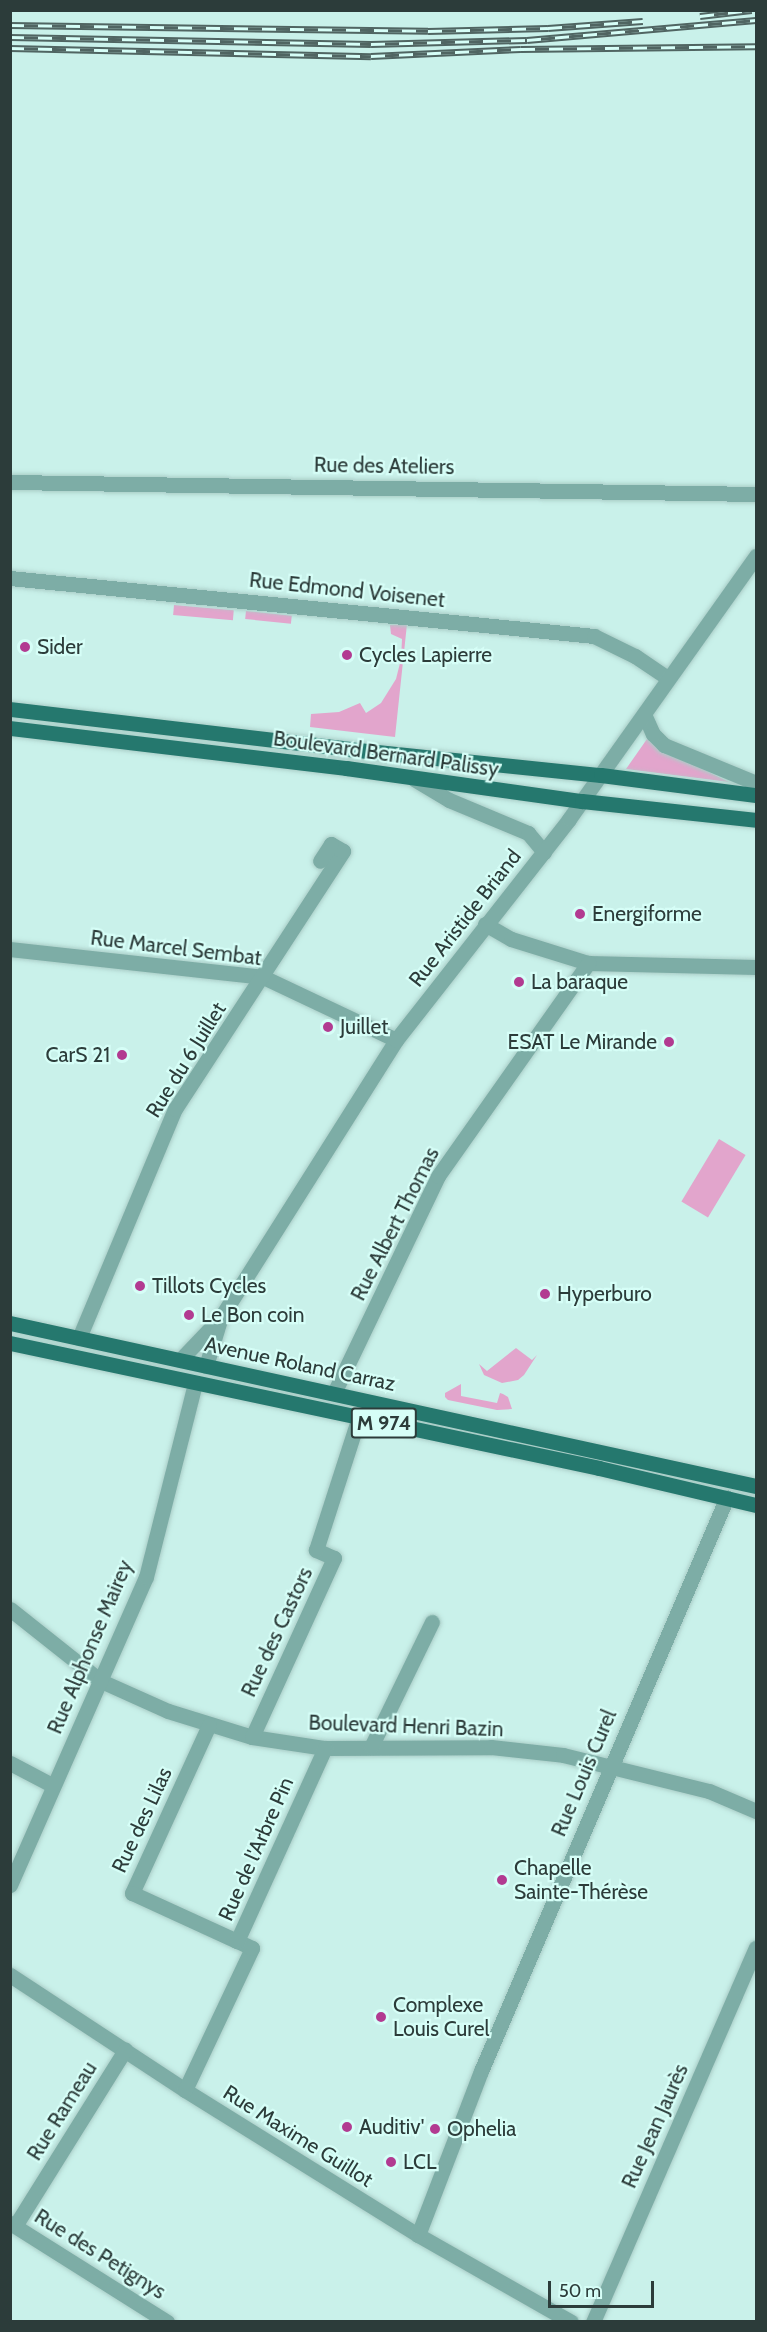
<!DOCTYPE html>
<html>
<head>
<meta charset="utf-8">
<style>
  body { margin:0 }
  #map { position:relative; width:767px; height:2332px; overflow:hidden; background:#c9f1ea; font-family:Cabin,sans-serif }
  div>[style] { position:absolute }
  .green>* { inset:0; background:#e2a5cc; transform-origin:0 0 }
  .roads { filter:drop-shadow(0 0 2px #aacdc7) drop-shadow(0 0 2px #aacdc7) }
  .minor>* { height:15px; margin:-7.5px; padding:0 7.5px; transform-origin:7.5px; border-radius:7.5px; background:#7dada6 }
  .major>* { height:15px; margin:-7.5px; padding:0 7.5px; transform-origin:7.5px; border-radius:7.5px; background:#25786e }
  .rail>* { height:7px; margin-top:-3.5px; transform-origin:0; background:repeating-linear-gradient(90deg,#d6fef7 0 14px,#506562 0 28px); box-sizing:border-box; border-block:2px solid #506562 }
  .dots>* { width:16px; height:16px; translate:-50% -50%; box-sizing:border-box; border:3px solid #d6fef7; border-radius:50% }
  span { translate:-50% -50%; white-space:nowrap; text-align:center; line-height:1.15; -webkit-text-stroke:4.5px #d6fef7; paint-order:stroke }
  .shield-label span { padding:2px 4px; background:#d6fef7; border:2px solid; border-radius:4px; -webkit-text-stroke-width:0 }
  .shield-label { font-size:20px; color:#2c3c3a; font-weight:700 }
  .street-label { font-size:21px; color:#2c3c3a }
  .poi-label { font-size:21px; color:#2c3c3a }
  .left { translate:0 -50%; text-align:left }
  .right { translate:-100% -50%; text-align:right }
  .frame { position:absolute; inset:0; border:12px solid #2c3c3a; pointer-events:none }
  .scale { position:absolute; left:548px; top:2281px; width:106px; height:27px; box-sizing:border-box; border:3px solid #2c3c3a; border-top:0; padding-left:8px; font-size:18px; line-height:21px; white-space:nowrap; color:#2c3c3a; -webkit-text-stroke:4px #d6fef7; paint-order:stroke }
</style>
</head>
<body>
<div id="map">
  <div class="green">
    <div style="left:174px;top:605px;width:60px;height:10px;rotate:5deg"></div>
    <div style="left:246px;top:611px;width:46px;height:8px;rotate:6deg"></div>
    <div style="clip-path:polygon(407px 624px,395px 737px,310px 727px,311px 714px,339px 712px,360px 703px,366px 713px,381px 703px,396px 679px,401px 659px,402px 639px,391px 634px,390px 625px)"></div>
    <div style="clip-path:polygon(647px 739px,680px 758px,729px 782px,626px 769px)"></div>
    <div style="left:719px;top:1139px;width:31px;height:73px;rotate:31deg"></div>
    <div style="clip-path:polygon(516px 1348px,532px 1360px,537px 1355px,524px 1375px,518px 1380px,502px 1383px,484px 1375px,479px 1364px,487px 1371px)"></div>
    <div style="clip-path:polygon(461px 1384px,461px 1396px,497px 1403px,500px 1393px,503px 1394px,508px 1397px,512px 1409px,497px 1410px,448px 1400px,445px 1397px,445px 1393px)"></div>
  </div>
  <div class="roads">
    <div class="minor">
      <div style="left:10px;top:482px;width:746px;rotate:0.92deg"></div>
      <div style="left:10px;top:578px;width:587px;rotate:5.67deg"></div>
      <div style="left:594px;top:636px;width:46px;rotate:26deg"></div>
      <div style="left:635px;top:656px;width:40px;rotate:34deg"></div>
      <div style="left:644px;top:714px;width:22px;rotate:66deg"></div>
      <div style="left:653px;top:734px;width:16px;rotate:45deg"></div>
      <div style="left:664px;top:745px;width:100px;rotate:22.4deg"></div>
      <div style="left:414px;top:779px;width:41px;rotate:31deg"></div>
      <div style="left:449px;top:800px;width:86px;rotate:22.7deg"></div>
      <div style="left:528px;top:833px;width:25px;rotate:50deg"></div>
      <div style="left:485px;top:924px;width:30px;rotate:30deg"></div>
      <div style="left:511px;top:939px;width:81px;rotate:17.3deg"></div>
      <div style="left:588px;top:963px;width:168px;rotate:1.4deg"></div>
      <div style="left:10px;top:949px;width:255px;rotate:6.3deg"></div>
      <div style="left:263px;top:977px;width:147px;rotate:25.3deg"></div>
      <div style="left:79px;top:1338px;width:248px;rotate:-67.3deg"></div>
      <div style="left:175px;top:1109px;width:308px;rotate:-56.9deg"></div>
      <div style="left:343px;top:851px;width:14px;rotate:-150deg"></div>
      <div style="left:331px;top:844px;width:20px;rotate:123deg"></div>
      <div style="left:180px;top:1360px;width:59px;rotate:-46.4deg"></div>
      <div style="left:221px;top:1317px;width:328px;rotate:-57.7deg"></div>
      <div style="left:396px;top:1040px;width:281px;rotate:-51.9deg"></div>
      <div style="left:569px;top:819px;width:323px;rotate:-54.6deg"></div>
      <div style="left:206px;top:1366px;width:48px;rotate:-73.1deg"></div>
      <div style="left:334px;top:1393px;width:241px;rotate:-64.4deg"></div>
      <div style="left:438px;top:1176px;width:261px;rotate:-54.8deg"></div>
      <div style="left:10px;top:1609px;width:116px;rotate:38.4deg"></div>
      <div style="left:101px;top:1681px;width:73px;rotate:24.1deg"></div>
      <div style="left:168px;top:1711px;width:88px;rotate:17.2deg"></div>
      <div style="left:252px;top:1737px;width:74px;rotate:8.6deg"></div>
      <div style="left:325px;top:1748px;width:166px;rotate:-0.3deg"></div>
      <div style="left:491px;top:1747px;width:72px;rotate:6.3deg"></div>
      <div style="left:563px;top:1755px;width:150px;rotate:13.9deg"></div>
      <div style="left:709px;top:1791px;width:51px;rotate:23.1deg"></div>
      <div style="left:209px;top:1725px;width:185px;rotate:114.6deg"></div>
      <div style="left:132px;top:1893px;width:115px;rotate:24.6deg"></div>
      <div style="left:252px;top:1737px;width:197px;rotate:-65.4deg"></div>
      <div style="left:334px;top:1558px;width:20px;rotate:-156deg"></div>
      <div style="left:316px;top:1550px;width:140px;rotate:-72.1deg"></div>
      <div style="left:371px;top:1747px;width:139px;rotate:-64deg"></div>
      <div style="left:10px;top:1763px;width:47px;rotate:27.6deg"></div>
      <div style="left:10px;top:1885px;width:337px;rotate:-66.2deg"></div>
      <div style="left:146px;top:1577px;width:199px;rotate:-75.8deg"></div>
      <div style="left:10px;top:1975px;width:209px;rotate:33.3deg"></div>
      <div style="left:185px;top:2090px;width:274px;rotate:31.9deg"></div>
      <div style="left:418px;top:2235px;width:176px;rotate:29.6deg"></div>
      <div style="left:185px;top:2090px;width:157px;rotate:-64.7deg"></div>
      <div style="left:252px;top:1948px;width:17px;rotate:-155deg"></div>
      <div style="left:237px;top:1941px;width:212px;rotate:-65.5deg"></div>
      <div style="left:10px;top:2223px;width:186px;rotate:32.2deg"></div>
      <div style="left:15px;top:2226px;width:208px;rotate:-58deg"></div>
      <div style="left:418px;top:2235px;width:176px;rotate:-69deg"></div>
      <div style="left:481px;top:2071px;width:624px;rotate:-66.8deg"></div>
      <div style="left:593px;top:2322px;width:408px;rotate:-66.5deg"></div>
    </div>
    <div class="major">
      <div style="left:10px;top:709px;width:340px;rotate:6.7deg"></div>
      <div style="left:348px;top:749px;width:254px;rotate:5.9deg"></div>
      <div style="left:601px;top:775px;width:156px;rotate:7.4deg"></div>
      <div style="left:10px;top:728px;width:338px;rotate:6.8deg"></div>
      <div style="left:346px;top:768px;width:238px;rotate:8deg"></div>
      <div style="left:582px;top:801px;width:175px;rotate:6.2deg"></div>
      <div style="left:10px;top:1323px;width:764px;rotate:12.33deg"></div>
      <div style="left:10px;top:1343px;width:602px;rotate:11.98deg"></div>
      <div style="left:599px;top:1468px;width:161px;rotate:13.3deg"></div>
    </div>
  </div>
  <div class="rail">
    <div style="left:700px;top:16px;width:52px;rotate:-6.6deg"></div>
    <div style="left:10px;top:25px;width:418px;rotate:0.8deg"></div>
    <div style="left:428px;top:31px;width:120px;rotate:-1.4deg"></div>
    <div style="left:548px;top:28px;width:95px;rotate:-4.2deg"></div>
    <div style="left:10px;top:37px;width:361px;rotate:1.1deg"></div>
    <div style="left:371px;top:44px;width:156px;rotate:-1.5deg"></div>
    <div style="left:527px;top:40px;width:230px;rotate:-5deg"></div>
    <div style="left:10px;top:48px;width:361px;rotate:1.3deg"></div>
    <div style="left:371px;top:56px;width:150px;rotate:-2.7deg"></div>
    <div style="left:521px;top:49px;width:235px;rotate:-0.7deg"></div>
  </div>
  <div class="dots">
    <div style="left:25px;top:647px;background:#b23b91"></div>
    <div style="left:347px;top:655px;background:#b23b91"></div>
    <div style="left:580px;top:914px;background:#b23b91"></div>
    <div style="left:519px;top:982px;background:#b23b91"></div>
    <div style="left:328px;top:1027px;background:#b23b91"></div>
    <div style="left:669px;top:1042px;background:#b23b91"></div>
    <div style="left:122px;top:1055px;background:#b23b91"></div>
    <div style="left:140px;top:1286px;background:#b23b91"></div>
    <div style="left:545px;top:1294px;background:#b23b91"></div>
    <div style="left:189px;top:1315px;background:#b23b91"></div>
    <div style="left:502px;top:1880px;background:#b23b91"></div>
    <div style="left:381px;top:2017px;background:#b23b91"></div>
    <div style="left:347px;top:2127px;background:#b23b91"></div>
    <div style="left:435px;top:2129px;background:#b23b91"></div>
    <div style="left:391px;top:2162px;background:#b23b91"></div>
  </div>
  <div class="shield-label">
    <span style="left:384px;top:1423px">M 974</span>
  </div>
  <div class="street-label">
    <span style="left:384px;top:466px;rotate:1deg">Rue des Ateliers</span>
    <span style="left:347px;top:590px;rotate:6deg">Rue Edmond Voisenet</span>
    <span style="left:386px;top:754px;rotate:8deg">Boulevard Bernard Palissy</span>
    <span style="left:465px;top:918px;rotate:-52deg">Rue Aristide Briand</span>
    <span style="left:176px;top:948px;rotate:7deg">Rue Marcel Sembat</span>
    <span style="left:186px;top:1060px;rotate:-58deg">Rue du 6 Juillet</span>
    <span style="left:395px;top:1224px;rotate:-63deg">Rue Albert Thomas</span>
    <span style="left:300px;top:1364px;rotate:12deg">Avenue Roland Carraz</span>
    <span style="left:277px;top:1632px;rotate:-65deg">Rue des Castors</span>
    <span style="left:90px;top:1647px;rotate:-67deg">Rue Alphonse Mairey</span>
    <span style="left:406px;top:1726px;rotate:2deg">Boulevard Henri Bazin</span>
    <span style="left:584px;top:1773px;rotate:-67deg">Rue Louis Curel</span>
    <span style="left:142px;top:1820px;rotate:-65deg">Rue des Lilas</span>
    <span style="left:256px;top:1849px;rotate:-66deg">Rue de l'Arbre Pin</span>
    <span style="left:62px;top:2111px;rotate:-58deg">Rue Rameau</span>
    <span style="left:655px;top:2126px;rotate:-66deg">Rue Jean Jaurès</span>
    <span style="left:298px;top:2136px;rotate:32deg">Rue Maxime Guillot</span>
    <span style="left:100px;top:2254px;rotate:32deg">Rue des Petignys</span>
  </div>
  <div class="poi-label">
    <span class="left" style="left:37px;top:647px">Sider</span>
    <span class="left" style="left:359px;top:655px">Cycles Lapierre</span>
    <span class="left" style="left:592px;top:914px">Energiforme</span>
    <span class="left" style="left:531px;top:982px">La baraque</span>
    <span class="left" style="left:340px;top:1027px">Juillet</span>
    <span class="right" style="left:657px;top:1042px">ESAT Le Mirande</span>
    <span class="right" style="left:110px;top:1055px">CarS 21</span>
    <span class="left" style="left:152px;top:1286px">Tillots Cycles</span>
    <span class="left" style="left:557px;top:1294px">Hyperburo</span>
    <span class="left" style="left:201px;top:1315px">Le Bon coin</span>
    <span class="left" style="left:514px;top:1880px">Chapelle<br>Sainte-Thérèse</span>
    <span class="left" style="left:393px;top:2017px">Complexe<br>Louis Curel</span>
    <span class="left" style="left:359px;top:2127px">Auditiv'</span>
    <span class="left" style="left:447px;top:2129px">Ophelia</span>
    <span class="left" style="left:403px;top:2162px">LCL</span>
  </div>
  <div class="frame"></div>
  <div class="scale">50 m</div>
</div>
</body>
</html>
